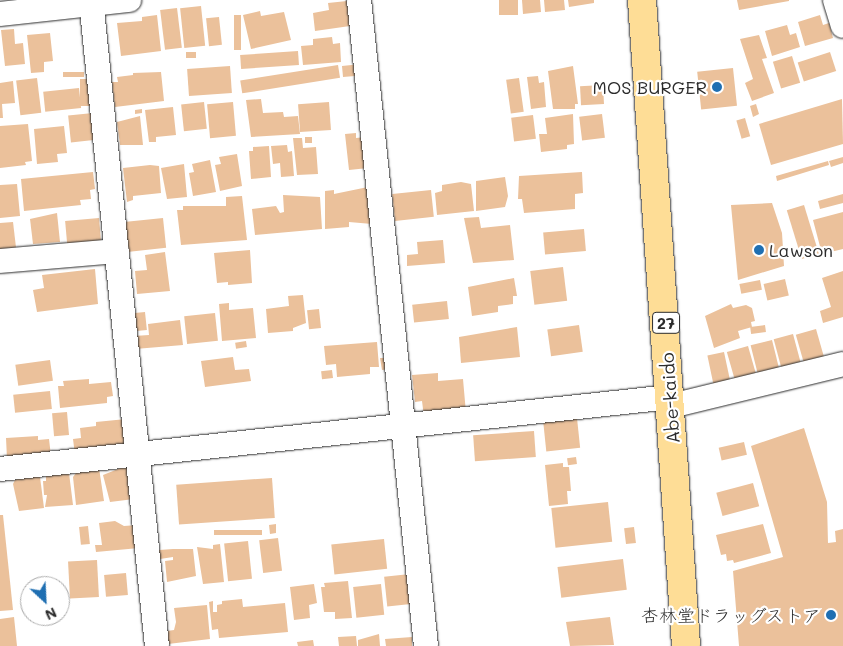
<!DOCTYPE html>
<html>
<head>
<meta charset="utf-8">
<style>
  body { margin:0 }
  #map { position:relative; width:843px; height:646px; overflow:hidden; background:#fff; font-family:Mali,"Klee One",sans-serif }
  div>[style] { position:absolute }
  .building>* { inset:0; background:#ebc19b; transform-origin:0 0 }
  .roads { filter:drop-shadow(0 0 1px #2b2b2b) drop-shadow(0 0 1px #2b2b2b) }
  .minor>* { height:24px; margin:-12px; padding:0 12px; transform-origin:12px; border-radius:12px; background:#fff }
  .major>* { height:28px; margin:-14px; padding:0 14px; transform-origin:14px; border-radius:14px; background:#fedd96 }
  .dots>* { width:14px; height:14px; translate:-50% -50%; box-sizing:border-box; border:2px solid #fff; border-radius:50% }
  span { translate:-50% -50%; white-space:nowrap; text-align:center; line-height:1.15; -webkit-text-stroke:4.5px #fff; paint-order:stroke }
  .shield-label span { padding:1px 4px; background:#fff; border:1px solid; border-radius:4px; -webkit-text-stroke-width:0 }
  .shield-label { font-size:16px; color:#2b2b2b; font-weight:700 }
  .poi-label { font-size:18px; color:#2b2b2b }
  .right { translate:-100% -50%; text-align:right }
  .left { translate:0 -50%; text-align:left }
  .street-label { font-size:18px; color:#2b2b2b }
  .north { position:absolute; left:20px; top:576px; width:50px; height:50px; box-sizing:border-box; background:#fff; border:1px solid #aaa; border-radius:50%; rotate:155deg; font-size:14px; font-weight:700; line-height:20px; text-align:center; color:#2b2b2b }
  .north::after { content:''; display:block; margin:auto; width:18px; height:22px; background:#1f6fb2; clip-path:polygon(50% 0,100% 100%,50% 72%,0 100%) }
</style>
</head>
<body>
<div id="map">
  <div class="building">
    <div style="left:499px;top:0;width:19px;height:15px"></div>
    <div style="clip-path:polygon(522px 0,540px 0,541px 12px,523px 14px)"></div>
    <div style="clip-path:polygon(544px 0,564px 0,565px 10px,545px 12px)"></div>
    <div style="clip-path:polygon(568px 0,594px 0,594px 3px,569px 7px)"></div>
    <div style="clip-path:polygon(737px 0,789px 0,789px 1px,739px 10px)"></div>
    <div style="clip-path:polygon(347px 1px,350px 26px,315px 31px,313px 13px,329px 10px,328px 3px)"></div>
    <div style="left:201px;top:6px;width:40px;height:21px;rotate:84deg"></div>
    <div style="left:177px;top:8px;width:40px;height:17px;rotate:83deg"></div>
    <div style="clip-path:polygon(260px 11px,261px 16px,284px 12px,291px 40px,251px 49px,243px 15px)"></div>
    <div style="clip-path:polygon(157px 15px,161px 51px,121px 56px,117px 23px,142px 21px,142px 17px)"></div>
    <div style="left:234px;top:15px;width:7px;height:35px"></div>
    <div style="clip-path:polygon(820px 15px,823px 25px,829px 23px,833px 38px,805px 46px,798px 22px)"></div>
    <div style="left:219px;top:17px;width:28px;height:13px;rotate:84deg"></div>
    <div style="clip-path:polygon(787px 25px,790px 35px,796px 33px,800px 47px,772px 56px,765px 31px)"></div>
    <div style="clip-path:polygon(14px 29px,15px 44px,23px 43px,25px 64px,5px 66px,1px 30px)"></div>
    <div style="clip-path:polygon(50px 33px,53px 61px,44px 62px,44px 72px,31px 73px,27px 35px)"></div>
    <div style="clip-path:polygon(759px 35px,767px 58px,762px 59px,774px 93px,752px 101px,745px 83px,753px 79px,740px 39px)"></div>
    <div style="clip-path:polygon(332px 37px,333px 44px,340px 43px,341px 62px,303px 65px,301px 46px,313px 45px,313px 39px)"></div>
    <div style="left:298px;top:51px;width:14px;height:58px;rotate:86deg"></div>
    <div style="left:196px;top:52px;width:6px;height:10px;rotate:90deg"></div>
    <div style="left:830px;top:52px;width:20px;height:34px;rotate:72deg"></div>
    <div style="left:792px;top:56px;width:28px;height:20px;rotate:73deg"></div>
    <div style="clip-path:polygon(361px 64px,355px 76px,343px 77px,342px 66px)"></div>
    <div style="left:338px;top:65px;width:13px;height:99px;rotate:81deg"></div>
    <div style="left:230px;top:66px;width:27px;height:43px;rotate:86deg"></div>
    <div style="clip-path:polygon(573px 66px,578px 104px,575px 104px,575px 109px,553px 109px,548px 71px)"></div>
    <div style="left:733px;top:68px;width:38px;height:36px;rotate:84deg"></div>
    <div style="left:84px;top:72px;width:5px;height:21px;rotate:90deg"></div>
    <div style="clip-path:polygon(161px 72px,164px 101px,115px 107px,112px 82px,118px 82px,117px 77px,133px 75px,133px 73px)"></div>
    <div style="clip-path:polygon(538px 76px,539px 83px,544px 82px,546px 107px,531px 109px,527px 77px)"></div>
    <div style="left:37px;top:78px;width:35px;height:21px;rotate:83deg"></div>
    <div style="left:519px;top:78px;width:34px;height:13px;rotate:82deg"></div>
    <div style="left:80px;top:79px;width:10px;height:27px"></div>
    <div style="clip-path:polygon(13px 81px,15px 103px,2px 104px,3px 118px,0 118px,0 83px)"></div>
    <div style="left:603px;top:85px;width:19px;height:23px;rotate:87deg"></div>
    <div style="left:79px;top:88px;width:20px;height:36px;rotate:84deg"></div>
    <div style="clip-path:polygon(261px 99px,263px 113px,283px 112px,284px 117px,298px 116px,300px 134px,251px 137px,246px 100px)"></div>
    <div style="clip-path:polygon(842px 99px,843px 144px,771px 165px,759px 124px)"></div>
    <div style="left:204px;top:102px;width:27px;height:23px;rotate:84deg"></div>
    <div style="left:233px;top:102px;width:34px;height:26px;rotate:85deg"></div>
    <div style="left:329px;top:102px;width:28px;height:31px;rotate:86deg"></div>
    <div style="clip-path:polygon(756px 104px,759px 114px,753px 117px,750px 106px)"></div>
    <div style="clip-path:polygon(173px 107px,176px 135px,156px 137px,156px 142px,149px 142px,145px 110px)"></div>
    <div style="clip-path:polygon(142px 109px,142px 113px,135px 114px,135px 110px)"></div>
    <div style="left:93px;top:113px;width:27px;height:25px;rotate:84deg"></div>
    <div style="clip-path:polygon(573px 114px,574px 144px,567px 145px,567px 149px,541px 152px,539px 134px,547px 134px,545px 118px)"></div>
    <div style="left:602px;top:114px;width:24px;height:23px;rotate:83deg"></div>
    <div style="left:533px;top:115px;width:24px;height:22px;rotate:83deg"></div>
    <div style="clip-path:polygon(140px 116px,143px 145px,120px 145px,117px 122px)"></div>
    <div style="left:745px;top:118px;width:19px;height:9px;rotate:74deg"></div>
    <div style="clip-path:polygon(28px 124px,32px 161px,25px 162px,26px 165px,0 168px,0 126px)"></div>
    <div style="clip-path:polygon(64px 126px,67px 153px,57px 154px,58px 162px,37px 164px,34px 129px)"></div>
    <div style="clip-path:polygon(356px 133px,356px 138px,366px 137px,368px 168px,349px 170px,345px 134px)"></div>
    <div style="left:305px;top:137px;width:7px;height:6px"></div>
    <div style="clip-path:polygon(293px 138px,302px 138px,303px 148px,316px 147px,318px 174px,297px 175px)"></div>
    <div style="clip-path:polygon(287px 145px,288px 152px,292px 151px,294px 176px,281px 177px,280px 163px,273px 164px,271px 146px)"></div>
    <div style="clip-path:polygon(269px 146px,271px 177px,251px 179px,249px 151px,253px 151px,253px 147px)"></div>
    <div style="clip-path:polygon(237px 154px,242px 186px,220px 191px,215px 165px,221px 164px,219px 157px)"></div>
    <div style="clip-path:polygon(843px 157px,843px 163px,831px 167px,829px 161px)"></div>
    <div style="clip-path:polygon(210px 160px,216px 192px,193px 196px,189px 173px,194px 172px,192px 164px)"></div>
    <div style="clip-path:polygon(828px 161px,829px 165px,777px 181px,776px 176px)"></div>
    <div style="clip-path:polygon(184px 164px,187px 197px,167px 199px,161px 168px)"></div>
    <div style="clip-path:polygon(150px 165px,159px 166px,161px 193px,133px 196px,133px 200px,127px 202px,123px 168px)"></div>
    <div style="clip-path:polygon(93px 172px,95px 189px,90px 190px,91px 199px,80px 200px,81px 205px,24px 211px,21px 179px)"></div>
    <div style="clip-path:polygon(582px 172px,583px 193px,575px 194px,575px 209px,524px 213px,522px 199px,518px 199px,519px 176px)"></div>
    <div style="clip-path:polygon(505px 177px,508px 196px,505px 207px,476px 211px,476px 181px)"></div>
    <div style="clip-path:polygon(461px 182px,471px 184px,474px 211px,437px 215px,435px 193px,442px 191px,442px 185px)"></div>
    <div style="clip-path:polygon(17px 184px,20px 216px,0 218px,0 185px)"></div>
    <div style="clip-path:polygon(368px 187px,372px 224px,349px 222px,349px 227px,325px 229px,325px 191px,334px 190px,334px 194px)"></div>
    <div style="left:431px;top:190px;width:27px;height:39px;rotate:84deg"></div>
    <div style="clip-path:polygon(843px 194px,843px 203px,820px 209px,818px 201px)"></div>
    <div style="clip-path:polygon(283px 195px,320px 197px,322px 229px,255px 235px,252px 209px,276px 206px,280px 213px,284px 212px)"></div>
    <div style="clip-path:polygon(242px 196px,247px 240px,181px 245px,177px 210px,183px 210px,183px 206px,226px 206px,226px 197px)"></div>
    <div style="clip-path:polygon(772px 203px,782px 233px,784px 266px,738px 280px,731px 205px)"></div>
    <div style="left:804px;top:205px;width:51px;height:18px;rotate:73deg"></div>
    <div style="clip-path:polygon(843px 212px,843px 249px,822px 254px,813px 220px)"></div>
    <div style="clip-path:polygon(57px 213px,60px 242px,33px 244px,30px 219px)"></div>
    <div style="clip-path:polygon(479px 217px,481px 228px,510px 225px,514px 260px,473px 263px,464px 218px)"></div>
    <div style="left:99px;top:218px;width:25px;height:34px;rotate:85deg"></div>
    <div style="left:163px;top:218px;width:30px;height:39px;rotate:84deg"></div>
    <div style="clip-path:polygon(13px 222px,17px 256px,0 257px,0 223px)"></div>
    <div style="left:584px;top:229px;width:22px;height:41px;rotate:85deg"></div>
    <div style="clip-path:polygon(443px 240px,445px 263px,407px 266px,407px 255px,418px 254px,417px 242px)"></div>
    <div style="clip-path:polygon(250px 250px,252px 283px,228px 285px,228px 282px,217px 283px,214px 253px)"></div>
    <div style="clip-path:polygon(165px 252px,170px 291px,137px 294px,135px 271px,147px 270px,145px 255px)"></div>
    <div style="left:563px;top:267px;width:34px;height:33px;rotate:83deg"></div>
    <div style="clip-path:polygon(95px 269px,98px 304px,37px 312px,33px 290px,44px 288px,42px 275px)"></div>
    <div style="clip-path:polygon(843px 271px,843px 317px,823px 323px,820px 311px,831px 307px,822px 278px)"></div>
    <div style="clip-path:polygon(514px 278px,517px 296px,513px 296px,513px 304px,498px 306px,498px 312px,472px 316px,468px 287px)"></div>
    <div style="left:785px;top:279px;width:17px;height:22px;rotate:77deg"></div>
    <div style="left:760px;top:280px;width:10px;height:21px;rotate:79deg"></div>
    <div style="clip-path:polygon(303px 295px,306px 323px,293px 328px,293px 331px,268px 333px,266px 309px,289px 306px,288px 296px)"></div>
    <div style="left:447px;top:301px;width:18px;height:35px;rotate:84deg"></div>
    <div style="clip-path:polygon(229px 303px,229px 310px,253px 308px,256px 338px,222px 341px,219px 304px)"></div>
    <div style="clip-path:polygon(731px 304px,733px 308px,746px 305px,752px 308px,755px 321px,751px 322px,752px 327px,738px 331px,740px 338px,714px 348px,705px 316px)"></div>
    <div style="left:319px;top:309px;width:19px;height:12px;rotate:84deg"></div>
    <div style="left:145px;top:312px;width:18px;height:13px;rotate:84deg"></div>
    <div style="left:215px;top:313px;width:28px;height:31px;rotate:84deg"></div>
    <div style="clip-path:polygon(180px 320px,183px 345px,135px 349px,134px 336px,149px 335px,148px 324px)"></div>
    <div style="left:579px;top:325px;width:27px;height:32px;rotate:82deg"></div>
    <div style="left:765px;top:325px;width:7px;height:15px;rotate:82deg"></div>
    <div style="clip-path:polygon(517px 327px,520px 357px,461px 363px,459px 337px)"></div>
    <div style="left:816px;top:329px;width:29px;height:21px;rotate:74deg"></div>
    <div style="left:793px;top:334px;width:30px;height:20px;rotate:75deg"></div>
    <div style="left:772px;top:340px;width:29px;height:22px;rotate:76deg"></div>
    <div style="left:246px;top:341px;width:6px;height:11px;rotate:81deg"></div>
    <div style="clip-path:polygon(377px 342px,379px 367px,370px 367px,370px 374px,337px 377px,336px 364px,326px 365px,324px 346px)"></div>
    <div style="left:748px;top:346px;width:29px;height:22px;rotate:74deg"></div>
    <div style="left:724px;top:352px;width:29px;height:17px;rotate:78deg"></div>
    <div style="clip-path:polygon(233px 357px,235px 370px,249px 369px,251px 381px,205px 387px,201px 361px)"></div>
    <div style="clip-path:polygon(380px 358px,388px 358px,389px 369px,382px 370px)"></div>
    <div style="left:50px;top:360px;width:21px;height:35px;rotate:82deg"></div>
    <div style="left:332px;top:370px;width:8px;height:11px;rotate:83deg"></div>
    <div style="clip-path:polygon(438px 373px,438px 381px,463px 379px,466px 413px,424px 417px,422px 401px,415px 402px,412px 375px)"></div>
    <div style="clip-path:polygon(89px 379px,89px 384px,111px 382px,113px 396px,107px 397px,107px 403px,60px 408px,58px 386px,64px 386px,63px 381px)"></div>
    <div style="left:50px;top:391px;width:18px;height:37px;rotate:84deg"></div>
    <div style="left:67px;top:412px;width:23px;height:15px;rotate:85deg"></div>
    <div style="left:577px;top:418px;width:30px;height:34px;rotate:84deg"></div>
    <div style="clip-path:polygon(126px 419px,125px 447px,75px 455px,73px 439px,81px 438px,80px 428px,96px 426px,96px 422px)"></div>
    <div style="clip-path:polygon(804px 428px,827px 502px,828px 543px,836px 542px,835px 531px,843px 529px,843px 646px,739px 646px,733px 571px,783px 557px,751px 446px)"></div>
    <div style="left:534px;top:431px;width:26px;height:61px;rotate:86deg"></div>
    <div style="clip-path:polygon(38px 436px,38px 440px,49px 439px,51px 456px,7px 459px,6px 438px)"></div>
    <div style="left:744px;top:442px;width:13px;height:26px;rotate:77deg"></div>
    <div style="left:576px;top:457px;width:7px;height:9px;rotate:82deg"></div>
    <div style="clip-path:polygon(563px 463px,563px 467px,569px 467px,571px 491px,567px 491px,568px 504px,549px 506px,545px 465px)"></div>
    <div style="clip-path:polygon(128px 465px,134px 499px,110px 502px,103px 475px)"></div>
    <div style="clip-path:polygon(99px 468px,104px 501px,76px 505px,73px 477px,76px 473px)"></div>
    <div style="clip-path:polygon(69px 473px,73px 505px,45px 507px,47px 495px,44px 495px,43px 481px,46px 481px,46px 476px)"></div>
    <div style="clip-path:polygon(27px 476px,40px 477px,44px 508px,19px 511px,13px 484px,15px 480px)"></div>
    <div style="left:272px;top:478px;width:40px;height:96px;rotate:86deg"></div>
    <div style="left:753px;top:483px;width:24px;height:38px;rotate:75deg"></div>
    <div style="left:608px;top:502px;width:40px;height:57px;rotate:84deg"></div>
    <div style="clip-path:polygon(0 515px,3px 515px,13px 610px,0 611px)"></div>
    <div style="clip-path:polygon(115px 521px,124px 526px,137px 525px,139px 548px,96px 552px,95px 545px,102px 545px,99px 523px)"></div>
    <div style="clip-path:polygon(276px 524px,276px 533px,270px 534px,269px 525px)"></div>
    <div style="clip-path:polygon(763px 524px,771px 553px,734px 563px,733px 560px,727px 561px,726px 554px,721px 555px,716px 535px)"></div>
    <div style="left:88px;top:526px;width:18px;height:9px;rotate:84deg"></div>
    <div style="left:634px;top:527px;width:16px;height:10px;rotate:83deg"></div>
    <div style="left:262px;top:530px;width:5px;height:48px;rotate:90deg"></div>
    <div style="left:278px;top:538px;width:33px;height:19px;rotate:83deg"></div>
    <div style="left:384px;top:539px;width:30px;height:53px;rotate:84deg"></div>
    <div style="left:248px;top:541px;width:38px;height:24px;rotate:84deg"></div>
    <div style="clip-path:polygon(220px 544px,224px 582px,203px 584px,197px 547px,213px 549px,213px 545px)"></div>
    <div style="clip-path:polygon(173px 549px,193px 549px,196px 576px,167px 582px,165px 561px,173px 560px,173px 557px,160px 559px,159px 550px)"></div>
    <div style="left:623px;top:559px;width:31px;height:66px;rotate:83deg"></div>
    <div style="left:97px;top:560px;width:37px;height:29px;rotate:87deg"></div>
    <div style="left:126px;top:573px;width:22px;height:22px;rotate:85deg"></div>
    <div style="left:410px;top:574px;width:30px;height:26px;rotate:84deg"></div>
    <div style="clip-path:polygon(348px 581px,352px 618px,335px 619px,335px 612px,324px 612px,321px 587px,325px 587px,324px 583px)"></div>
    <div style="clip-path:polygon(314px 584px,317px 603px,309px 605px,310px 618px,294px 620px,290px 587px)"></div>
    <div style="left:381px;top:584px;width:31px;height:28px;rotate:84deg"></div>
    <div style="clip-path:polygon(242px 599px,243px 607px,285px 603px,288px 632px,219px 638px,218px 629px,212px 630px,209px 602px,213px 601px,213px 612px,217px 612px,217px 605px,222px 604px,222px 601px)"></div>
    <div style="clip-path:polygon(207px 605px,210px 639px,168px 644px,167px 631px,174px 630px,176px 622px,174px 608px)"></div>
    <div style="clip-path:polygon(14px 617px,17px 646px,0 646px,0 619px)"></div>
    <div style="clip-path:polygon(610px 617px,614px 645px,570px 646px,566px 622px)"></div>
    <div style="clip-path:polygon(379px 634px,380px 646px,358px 646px,358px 640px)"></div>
    <div style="clip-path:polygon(356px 636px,357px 646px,339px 646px,338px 637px)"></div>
    <div style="clip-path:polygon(412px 637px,412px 646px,386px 646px,385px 639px)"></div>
    <div style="clip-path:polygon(313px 640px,314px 646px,298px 646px,297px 642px)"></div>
  </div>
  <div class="roads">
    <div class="minor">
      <div style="left:91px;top:0;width:649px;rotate:84.17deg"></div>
      <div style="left:359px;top:0;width:649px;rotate:84.08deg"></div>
      <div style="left:835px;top:0;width:27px;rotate:73deg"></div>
      <div style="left:0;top:14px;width:130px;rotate:-6.2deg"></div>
      <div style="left:0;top:261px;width:117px;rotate:-4.9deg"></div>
      <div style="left:671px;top:406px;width:177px;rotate:-13.7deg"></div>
      <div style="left:0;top:469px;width:674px;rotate:-6.13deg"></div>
    </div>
    <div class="major">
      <div style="left:642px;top:0;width:647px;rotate:86.1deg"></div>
    </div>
  </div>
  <div class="dots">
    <div style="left:717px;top:87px;background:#1f6fb2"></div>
    <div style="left:759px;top:250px;background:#1f6fb2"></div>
    <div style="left:831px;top:615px;background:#1f6fb2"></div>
  </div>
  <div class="shield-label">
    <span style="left:666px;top:323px">27</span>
  </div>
  <div class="poi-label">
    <span class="right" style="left:707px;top:87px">MOS BURGER</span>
    <span class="left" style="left:769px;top:250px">Lawson</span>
    <span class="right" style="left:821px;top:615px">杏林堂ドラッグストア</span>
  </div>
  <div class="street-label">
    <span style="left:670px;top:398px;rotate:-94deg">Abe-kaido</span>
  </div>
  <div class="north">N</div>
</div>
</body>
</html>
